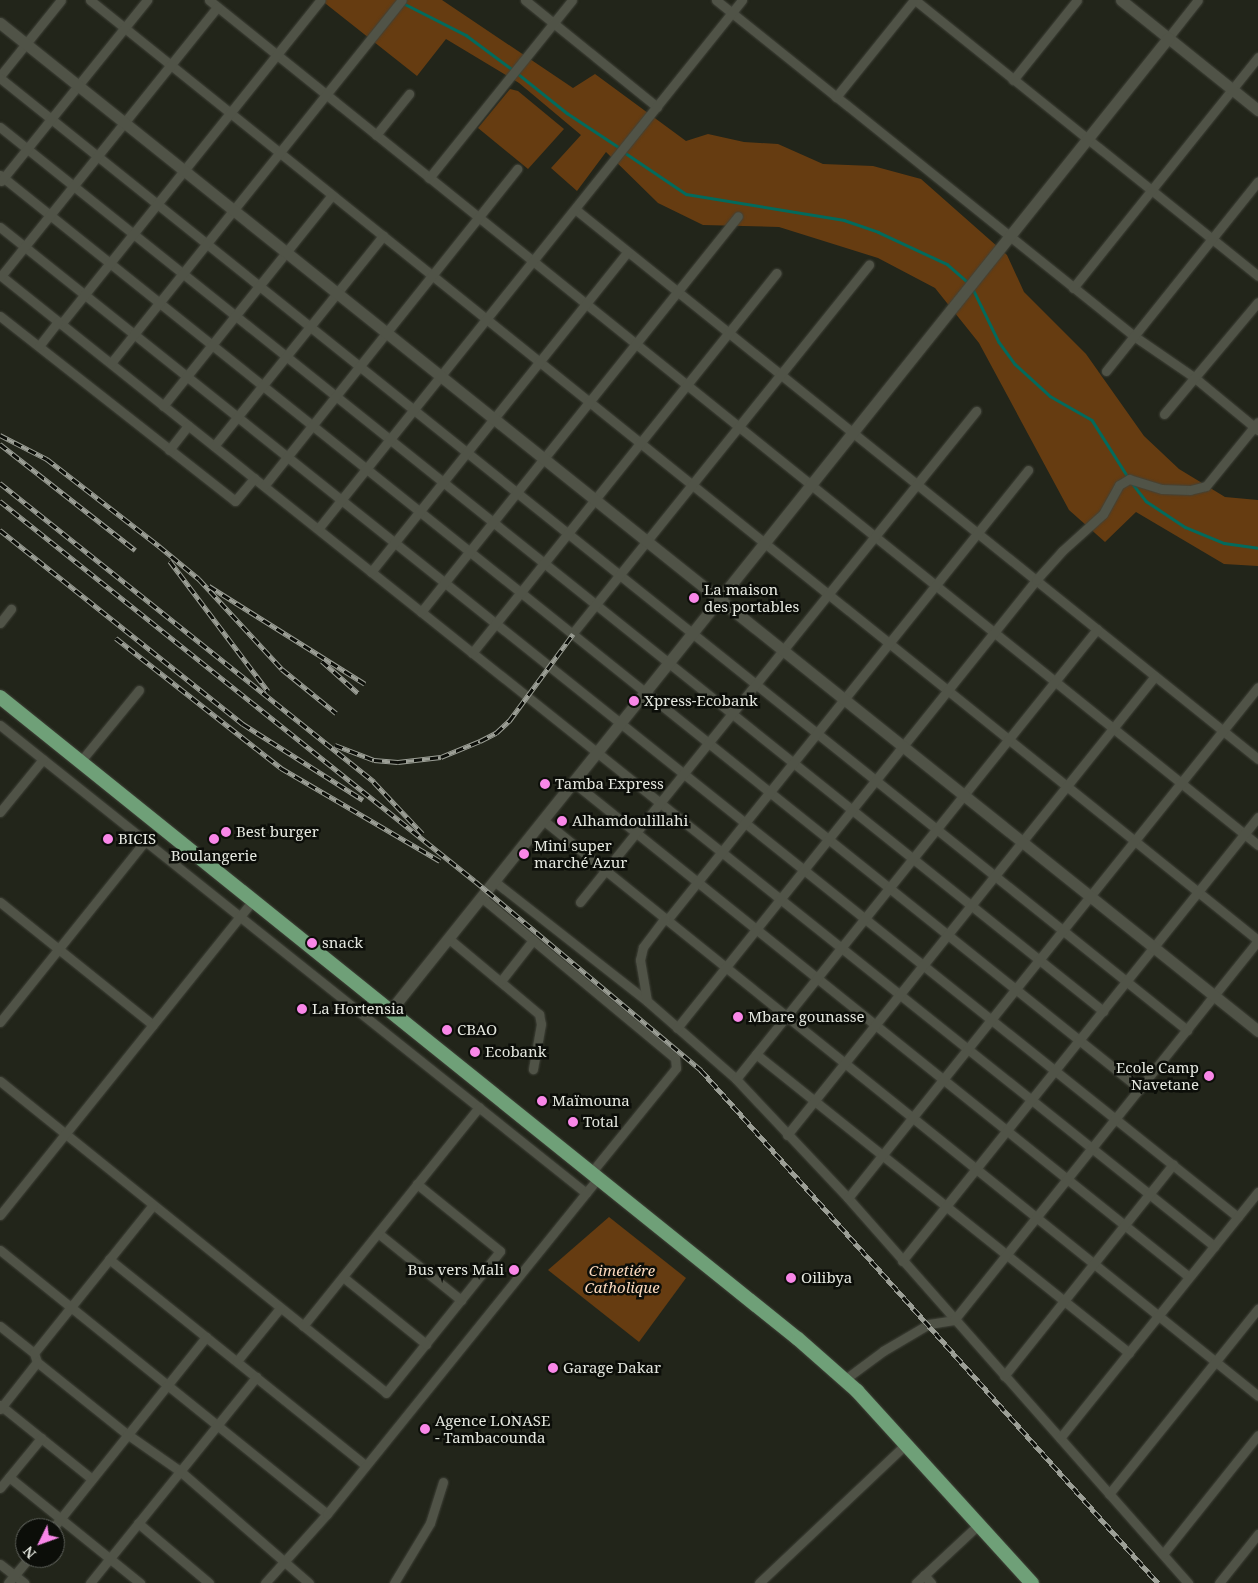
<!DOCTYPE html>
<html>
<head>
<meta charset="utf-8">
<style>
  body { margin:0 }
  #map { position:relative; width:1258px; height:1583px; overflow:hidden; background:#22251a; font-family:"Noto Serif",serif }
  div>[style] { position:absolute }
  .green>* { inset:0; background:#663c11 }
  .stream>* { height:2.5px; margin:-1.25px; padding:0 1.25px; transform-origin:1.25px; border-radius:1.25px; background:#036a5c }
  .roads { filter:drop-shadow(0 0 1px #404239) drop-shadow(0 0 1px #404239) }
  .minor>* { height:9px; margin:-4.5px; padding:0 4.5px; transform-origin:4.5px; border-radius:4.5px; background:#505347 }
  .tertiary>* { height:11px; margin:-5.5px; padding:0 5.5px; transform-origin:5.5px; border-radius:5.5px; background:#505347 }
  .trunk>* { height:14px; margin:-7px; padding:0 7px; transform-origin:7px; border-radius:7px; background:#6fa078 }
  .rail>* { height:4.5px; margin-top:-2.25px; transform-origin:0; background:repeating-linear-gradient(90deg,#0c0e09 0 8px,#9c9f96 0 16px); box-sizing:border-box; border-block:1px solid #9c9f96 }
  .dots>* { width:14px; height:14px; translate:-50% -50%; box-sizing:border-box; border:2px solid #0c0e09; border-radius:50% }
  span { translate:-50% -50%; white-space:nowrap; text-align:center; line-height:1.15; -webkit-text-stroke:5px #0c0e09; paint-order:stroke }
  .poi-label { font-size:15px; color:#e4e7df }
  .left { translate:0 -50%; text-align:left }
  .right { translate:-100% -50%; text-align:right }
  .park-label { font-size:15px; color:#fcd9bd; font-style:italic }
  .north { position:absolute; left:15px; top:1518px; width:50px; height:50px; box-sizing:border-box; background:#0c0e09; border:1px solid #62655f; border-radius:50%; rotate:228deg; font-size:14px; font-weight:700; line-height:20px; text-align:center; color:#e4e7df }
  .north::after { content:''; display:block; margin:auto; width:18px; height:22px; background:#f987e8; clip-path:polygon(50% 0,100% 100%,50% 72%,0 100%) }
</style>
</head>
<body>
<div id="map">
  <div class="green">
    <div style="clip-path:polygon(321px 0,442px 0,573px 88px,595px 74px,686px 141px,708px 134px,744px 142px,778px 144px,823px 164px,873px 166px,921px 179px,1007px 255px,1024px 292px,1086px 354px,1144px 436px,1179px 469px,1225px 497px,1258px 500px,1258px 566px,1224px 564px,1136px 512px,1105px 542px,1069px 510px,979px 343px,935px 288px,878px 258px,779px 227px,703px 225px,658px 203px,606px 152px,577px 191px,551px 168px,581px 135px,519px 83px,446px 39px,417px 76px)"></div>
    <div style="clip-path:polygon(510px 89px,518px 91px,564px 129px,528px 169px,478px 128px)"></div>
    <div style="clip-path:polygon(609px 1217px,686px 1278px,639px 1342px,548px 1270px)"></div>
  </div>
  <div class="stream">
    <div style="left:403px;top:3px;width:71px;rotate:26.9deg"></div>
    <div style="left:466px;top:35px;width:59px;rotate:36.7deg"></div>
    <div style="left:517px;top:73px;width:64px;rotate:38.7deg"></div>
    <div style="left:567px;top:113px;width:64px;rotate:33.4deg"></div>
    <div style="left:624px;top:152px;width:75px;rotate:34.1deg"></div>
    <div style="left:686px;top:194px;width:160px;rotate:9.3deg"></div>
    <div style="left:844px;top:220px;width:36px;rotate:19deg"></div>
    <div style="left:878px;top:232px;width:76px;rotate:24.9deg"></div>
    <div style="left:947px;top:264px;width:29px;rotate:41deg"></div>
    <div style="left:972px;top:287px;width:61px;rotate:63.9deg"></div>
    <div style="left:999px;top:342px;width:27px;rotate:54deg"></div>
    <div style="left:1015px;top:364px;width:47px;rotate:42.4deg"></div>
    <div style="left:1050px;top:396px;width:48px;rotate:29.7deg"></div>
    <div style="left:1092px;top:420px;width:67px;rotate:57.7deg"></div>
    <div style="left:1132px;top:483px;width:23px;rotate:52deg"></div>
    <div style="left:1146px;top:501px;width:47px;rotate:33.7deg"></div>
    <div style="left:1185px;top:527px;width:42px;rotate:22.3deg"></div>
    <div style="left:1224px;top:543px;width:34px;rotate:8deg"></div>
  </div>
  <div class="roads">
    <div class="minor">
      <div style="left:90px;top:0;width:1499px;rotate:38.83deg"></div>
      <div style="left:209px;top:0;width:1347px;rotate:38.85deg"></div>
      <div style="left:525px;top:0;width:170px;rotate:39deg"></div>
      <div style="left:716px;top:0;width:536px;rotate:38.79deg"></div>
      <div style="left:1134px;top:336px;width:74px;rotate:34.5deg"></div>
      <div style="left:1195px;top:378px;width:82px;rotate:39.5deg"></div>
      <div style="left:915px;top:0;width:440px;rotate:38.8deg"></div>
      <div style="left:1168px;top:38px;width:48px;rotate:-51.7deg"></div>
      <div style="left:0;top:76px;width:97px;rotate:-51.2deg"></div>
      <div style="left:0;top:78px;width:1522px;rotate:38.73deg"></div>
      <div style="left:1013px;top:80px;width:102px;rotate:-51.3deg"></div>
      <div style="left:836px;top:97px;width:124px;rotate:-51.2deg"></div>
      <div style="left:0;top:127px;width:1414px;rotate:38.71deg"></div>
      <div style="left:376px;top:135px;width:53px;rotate:-51.2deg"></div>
      <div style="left:0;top:175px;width:1461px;rotate:38.72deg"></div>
      <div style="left:429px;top:178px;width:228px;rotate:-51.2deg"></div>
      <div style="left:1px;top:181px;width:233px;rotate:-51.1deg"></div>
      <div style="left:575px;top:209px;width:877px;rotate:38.84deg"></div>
      <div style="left:0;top:227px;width:1585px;rotate:38.65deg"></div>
      <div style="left:0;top:275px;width:1555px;rotate:38.65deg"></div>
      <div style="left:1px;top:276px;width:345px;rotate:-51.2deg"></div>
      <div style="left:1073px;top:288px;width:296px;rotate:-51.3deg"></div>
      <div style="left:0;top:316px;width:299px;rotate:38.2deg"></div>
      <div style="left:235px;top:501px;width:30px;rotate:-50deg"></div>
      <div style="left:61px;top:324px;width:415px;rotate:-51.3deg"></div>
      <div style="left:39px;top:346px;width:31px;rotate:-52deg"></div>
      <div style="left:111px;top:363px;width:465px;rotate:-51.3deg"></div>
      <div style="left:1106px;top:371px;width:243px;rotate:-51.3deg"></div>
      <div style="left:163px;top:406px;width:270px;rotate:-51.3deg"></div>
      <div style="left:1164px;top:414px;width:146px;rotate:-50deg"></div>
      <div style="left:214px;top:446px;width:270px;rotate:-51.2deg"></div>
      <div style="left:169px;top:450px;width:31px;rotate:-52deg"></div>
      <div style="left:264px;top:486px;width:406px;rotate:-51.4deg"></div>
      <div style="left:318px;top:529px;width:678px;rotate:-51.29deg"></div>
      <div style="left:371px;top:572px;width:410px;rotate:-51.3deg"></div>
      <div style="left:421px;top:612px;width:507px;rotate:-51.32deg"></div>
      <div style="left:0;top:623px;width:18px;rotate:-52deg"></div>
      <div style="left:572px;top:634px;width:474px;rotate:-51.2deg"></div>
      <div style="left:472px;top:653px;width:487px;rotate:-51.3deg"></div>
      <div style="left:0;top:725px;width:750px;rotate:38.61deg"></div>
      <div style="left:80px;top:762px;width:93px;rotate:-50.7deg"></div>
      <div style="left:573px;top:782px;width:790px;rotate:38.78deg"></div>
      <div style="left:0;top:812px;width:68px;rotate:-50.9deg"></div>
      <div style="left:543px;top:820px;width:918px;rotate:38.85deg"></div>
      <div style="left:494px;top:881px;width:194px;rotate:38.1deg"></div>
      <div style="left:647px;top:1001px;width:118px;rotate:41.2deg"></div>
      <div style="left:736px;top:1079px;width:163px;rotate:46.7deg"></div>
      <div style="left:848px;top:1198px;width:514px;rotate:48.55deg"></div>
      <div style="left:481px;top:897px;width:252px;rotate:39.7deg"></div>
      <div style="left:675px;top:1058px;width:10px;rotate:84deg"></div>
      <div style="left:676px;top:1068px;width:135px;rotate:129deg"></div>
      <div style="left:0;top:902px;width:196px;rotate:38.8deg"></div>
      <div style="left:580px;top:902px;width:631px;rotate:-51.11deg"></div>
      <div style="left:667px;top:920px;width:577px;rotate:-51.26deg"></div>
      <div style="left:448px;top:938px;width:119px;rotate:39.9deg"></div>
      <div style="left:539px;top:1014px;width:10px;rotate:79deg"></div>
      <div style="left:541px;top:1024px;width:46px;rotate:100.1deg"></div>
      <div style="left:501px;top:981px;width:52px;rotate:-52deg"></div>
      <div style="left:647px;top:1001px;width:42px;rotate:-99.7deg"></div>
      <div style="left:640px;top:960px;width:13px;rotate:-77deg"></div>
      <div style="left:643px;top:947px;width:36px;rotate:-53deg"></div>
      <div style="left:0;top:1022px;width:232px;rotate:-51.3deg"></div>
      <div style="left:677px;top:1028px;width:574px;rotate:-51.29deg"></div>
      <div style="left:1036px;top:580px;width:39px;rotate:-48deg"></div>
      <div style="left:1062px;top:551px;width:55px;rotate:-42.1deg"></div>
      <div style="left:1103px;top:514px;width:33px;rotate:-61deg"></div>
      <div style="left:1119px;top:485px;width:12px;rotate:-31deg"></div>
      <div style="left:1129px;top:479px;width:34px;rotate:17deg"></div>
      <div style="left:1162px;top:489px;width:28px;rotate:2deg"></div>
      <div style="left:1190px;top:490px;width:16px;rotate:-14deg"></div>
      <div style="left:1206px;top:486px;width:82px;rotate:-50.9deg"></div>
      <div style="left:756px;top:1054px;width:478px;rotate:38.7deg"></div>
      <div style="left:736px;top:1079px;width:577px;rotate:-51.26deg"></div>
      <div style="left:0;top:1081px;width:496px;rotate:38.9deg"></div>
      <div style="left:386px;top:1393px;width:182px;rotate:-51.2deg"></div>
      <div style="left:500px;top:1251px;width:107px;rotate:-141.1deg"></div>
      <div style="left:787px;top:1135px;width:588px;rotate:-51.28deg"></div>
      <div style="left:848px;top:1198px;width:655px;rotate:-51.26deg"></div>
      <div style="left:0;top:1215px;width:404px;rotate:-51.2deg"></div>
      <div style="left:378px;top:1233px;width:107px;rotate:38.9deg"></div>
      <div style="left:0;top:1250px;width:420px;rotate:38.9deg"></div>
      <div style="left:109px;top:1259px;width:329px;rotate:38.8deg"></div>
      <div style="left:902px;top:1261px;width:569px;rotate:-51.28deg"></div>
      <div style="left:343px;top:1277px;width:107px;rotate:38.9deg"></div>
      <div style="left:0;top:1326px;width:43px;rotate:38.5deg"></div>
      <div style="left:34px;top:1353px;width:9px;rotate:72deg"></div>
      <div style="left:37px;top:1362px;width:115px;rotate:38.7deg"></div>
      <div style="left:127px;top:1434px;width:65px;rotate:34.9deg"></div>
      <div style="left:180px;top:1471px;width:171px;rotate:41deg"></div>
      <div style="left:303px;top:1326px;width:281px;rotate:-51.2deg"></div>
      <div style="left:34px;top:1353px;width:190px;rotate:-51.2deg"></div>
      <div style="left:237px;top:1361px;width:68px;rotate:-50.9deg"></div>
      <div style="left:1004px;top:1376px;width:271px;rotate:-51.4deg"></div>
      <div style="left:844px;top:1380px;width:49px;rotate:-36.6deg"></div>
      <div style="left:883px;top:1351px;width:53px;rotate:-30.4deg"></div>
      <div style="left:929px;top:1324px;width:25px;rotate:-9deg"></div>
      <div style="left:954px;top:1320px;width:486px;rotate:-51.3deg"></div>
      <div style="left:0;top:1405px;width:118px;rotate:38.8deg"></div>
      <div style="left:0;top:1409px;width:60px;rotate:-51.8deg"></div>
      <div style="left:1060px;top:1438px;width:316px;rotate:-51.2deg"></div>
      <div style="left:9px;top:1477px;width:169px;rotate:39deg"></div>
      <div style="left:0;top:1488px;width:65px;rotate:-50.6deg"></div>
      <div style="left:1109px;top:1494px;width:238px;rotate:-51.2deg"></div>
      <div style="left:138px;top:1523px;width:93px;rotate:40.2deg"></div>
      <div style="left:53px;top:1528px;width:245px;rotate:-51.3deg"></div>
      <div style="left:1163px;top:1554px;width:152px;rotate:-51.4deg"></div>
      <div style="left:0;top:1564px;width:31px;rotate:38deg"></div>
      <div style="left:924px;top:1575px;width:11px;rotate:49deg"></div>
      <div style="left:8px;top:1583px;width:33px;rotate:-50deg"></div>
      <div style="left:90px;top:1583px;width:265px;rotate:-51.1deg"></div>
      <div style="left:265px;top:1583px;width:93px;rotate:-48.1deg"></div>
      <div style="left:327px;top:1514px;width:432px;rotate:-51.1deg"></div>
      <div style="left:394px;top:1583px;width:70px;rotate:-59deg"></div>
      <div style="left:430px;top:1523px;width:43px;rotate:-72.4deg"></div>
      <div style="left:759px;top:1583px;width:202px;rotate:-43.4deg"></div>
      <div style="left:916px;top:1583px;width:86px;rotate:-43.1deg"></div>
      <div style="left:1219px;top:1583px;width:63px;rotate:-51.5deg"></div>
    </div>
    <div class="tertiary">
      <div style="left:1121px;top:0;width:176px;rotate:38.8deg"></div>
      <div style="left:0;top:23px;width:1612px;rotate:38.7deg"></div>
      <div style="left:390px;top:1011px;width:1246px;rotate:-51.35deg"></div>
    </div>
    <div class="trunk">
      <div style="left:0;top:697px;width:1024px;rotate:38.82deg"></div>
      <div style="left:798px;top:1339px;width:79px;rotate:41.4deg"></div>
      <div style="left:857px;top:1391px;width:260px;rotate:47.7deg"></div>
    </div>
  </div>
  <div class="rail">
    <div style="left:0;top:435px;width:53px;rotate:27.1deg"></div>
    <div style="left:47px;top:459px;width:142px;rotate:37.8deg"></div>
    <div style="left:159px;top:546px;width:52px;rotate:39.5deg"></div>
    <div style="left:199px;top:579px;width:122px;rotate:47.3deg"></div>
    <div style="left:282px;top:669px;width:70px;rotate:39.2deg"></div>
    <div style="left:0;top:444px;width:172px;rotate:38.1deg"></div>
    <div style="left:0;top:483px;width:479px;rotate:38.6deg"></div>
    <div style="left:374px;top:782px;width:71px;rotate:46.7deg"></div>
    <div style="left:0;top:501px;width:608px;rotate:38.66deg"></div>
    <div style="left:475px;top:881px;width:295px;rotate:39.9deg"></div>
    <div style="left:701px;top:1070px;width:687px;rotate:48.3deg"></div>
    <div style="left:0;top:530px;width:311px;rotate:38.6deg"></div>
    <div style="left:243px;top:724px;width:142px;rotate:32.3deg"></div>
    <div style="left:170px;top:561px;width:163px;rotate:53deg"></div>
    <div style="left:209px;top:586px;width:184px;rotate:32.1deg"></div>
    <div style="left:116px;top:638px;width:210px;rotate:38.2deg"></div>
    <div style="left:281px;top:768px;width:184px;rotate:30.3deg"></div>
    <div style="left:322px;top:661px;width:48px;rotate:41.6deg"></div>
    <div style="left:335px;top:745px;width:42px;rotate:21deg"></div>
    <div style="left:374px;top:760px;width:24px;rotate:5deg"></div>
    <div style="left:398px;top:762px;width:43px;rotate:-6.6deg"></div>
    <div style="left:441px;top:757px;width:42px;rotate:-22.3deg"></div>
    <div style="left:480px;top:741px;width:18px;rotate:-27deg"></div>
    <div style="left:496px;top:733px;width:18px;rotate:-43deg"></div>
    <div style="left:509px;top:721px;width:108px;rotate:-53.7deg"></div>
  </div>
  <div class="dots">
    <div style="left:694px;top:598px;background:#f987e8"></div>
    <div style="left:634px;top:701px;background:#f987e8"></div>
    <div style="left:545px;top:784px;background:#f987e8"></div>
    <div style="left:562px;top:821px;background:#f987e8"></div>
    <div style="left:226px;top:832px;background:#f987e8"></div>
    <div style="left:108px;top:839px;background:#f987e8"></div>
    <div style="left:214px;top:839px;background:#f987e8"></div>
    <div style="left:524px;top:854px;background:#f987e8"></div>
    <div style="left:312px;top:943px;background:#f987e8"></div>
    <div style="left:302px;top:1009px;background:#f987e8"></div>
    <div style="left:738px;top:1017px;background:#f987e8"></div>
    <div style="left:447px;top:1030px;background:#f987e8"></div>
    <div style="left:475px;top:1052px;background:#f987e8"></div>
    <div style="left:1209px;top:1076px;background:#f987e8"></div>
    <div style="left:542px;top:1101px;background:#f987e8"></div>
    <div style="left:573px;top:1122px;background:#f987e8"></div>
    <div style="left:514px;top:1270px;background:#f987e8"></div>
    <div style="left:791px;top:1278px;background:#f987e8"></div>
    <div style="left:553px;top:1368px;background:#f987e8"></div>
    <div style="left:425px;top:1429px;background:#f987e8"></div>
  </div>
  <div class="poi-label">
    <span class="left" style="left:704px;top:598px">La maison<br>des portables</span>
    <span class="left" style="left:644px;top:701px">Xpress-Ecobank</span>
    <span class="left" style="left:555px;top:784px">Tamba Express</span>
    <span class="left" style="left:572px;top:821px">Alhamdoulillahi</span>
    <span class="left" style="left:236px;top:832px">Best burger</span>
    <span class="left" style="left:118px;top:839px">BICIS</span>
    <span class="left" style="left:534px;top:854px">Mini super<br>marché Azur</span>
    <span style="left:214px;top:856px">Boulangerie</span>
    <span class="left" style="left:322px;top:943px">snack</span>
    <span class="left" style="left:312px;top:1009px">La Hortensia</span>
    <span class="left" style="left:748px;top:1017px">Mbare gounasse</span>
    <span class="left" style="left:457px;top:1030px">CBAO</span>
    <span class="left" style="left:485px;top:1052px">Ecobank</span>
    <span class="right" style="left:1199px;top:1076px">Ecole Camp<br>Navetane</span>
    <span class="left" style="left:552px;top:1101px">Maïmouna</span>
    <span class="left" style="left:583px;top:1122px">Total</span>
    <span class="right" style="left:504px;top:1270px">Bus vers Mali</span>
    <span class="left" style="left:801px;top:1278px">Oilibya</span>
    <span class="left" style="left:563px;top:1368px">Garage Dakar</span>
    <span class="left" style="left:435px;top:1429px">Agence LONASE<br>- Tambacounda</span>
  </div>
  <div class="park-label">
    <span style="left:622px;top:1279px">Cimetiére<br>Catholique</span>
  </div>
  <div class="north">N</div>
</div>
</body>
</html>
